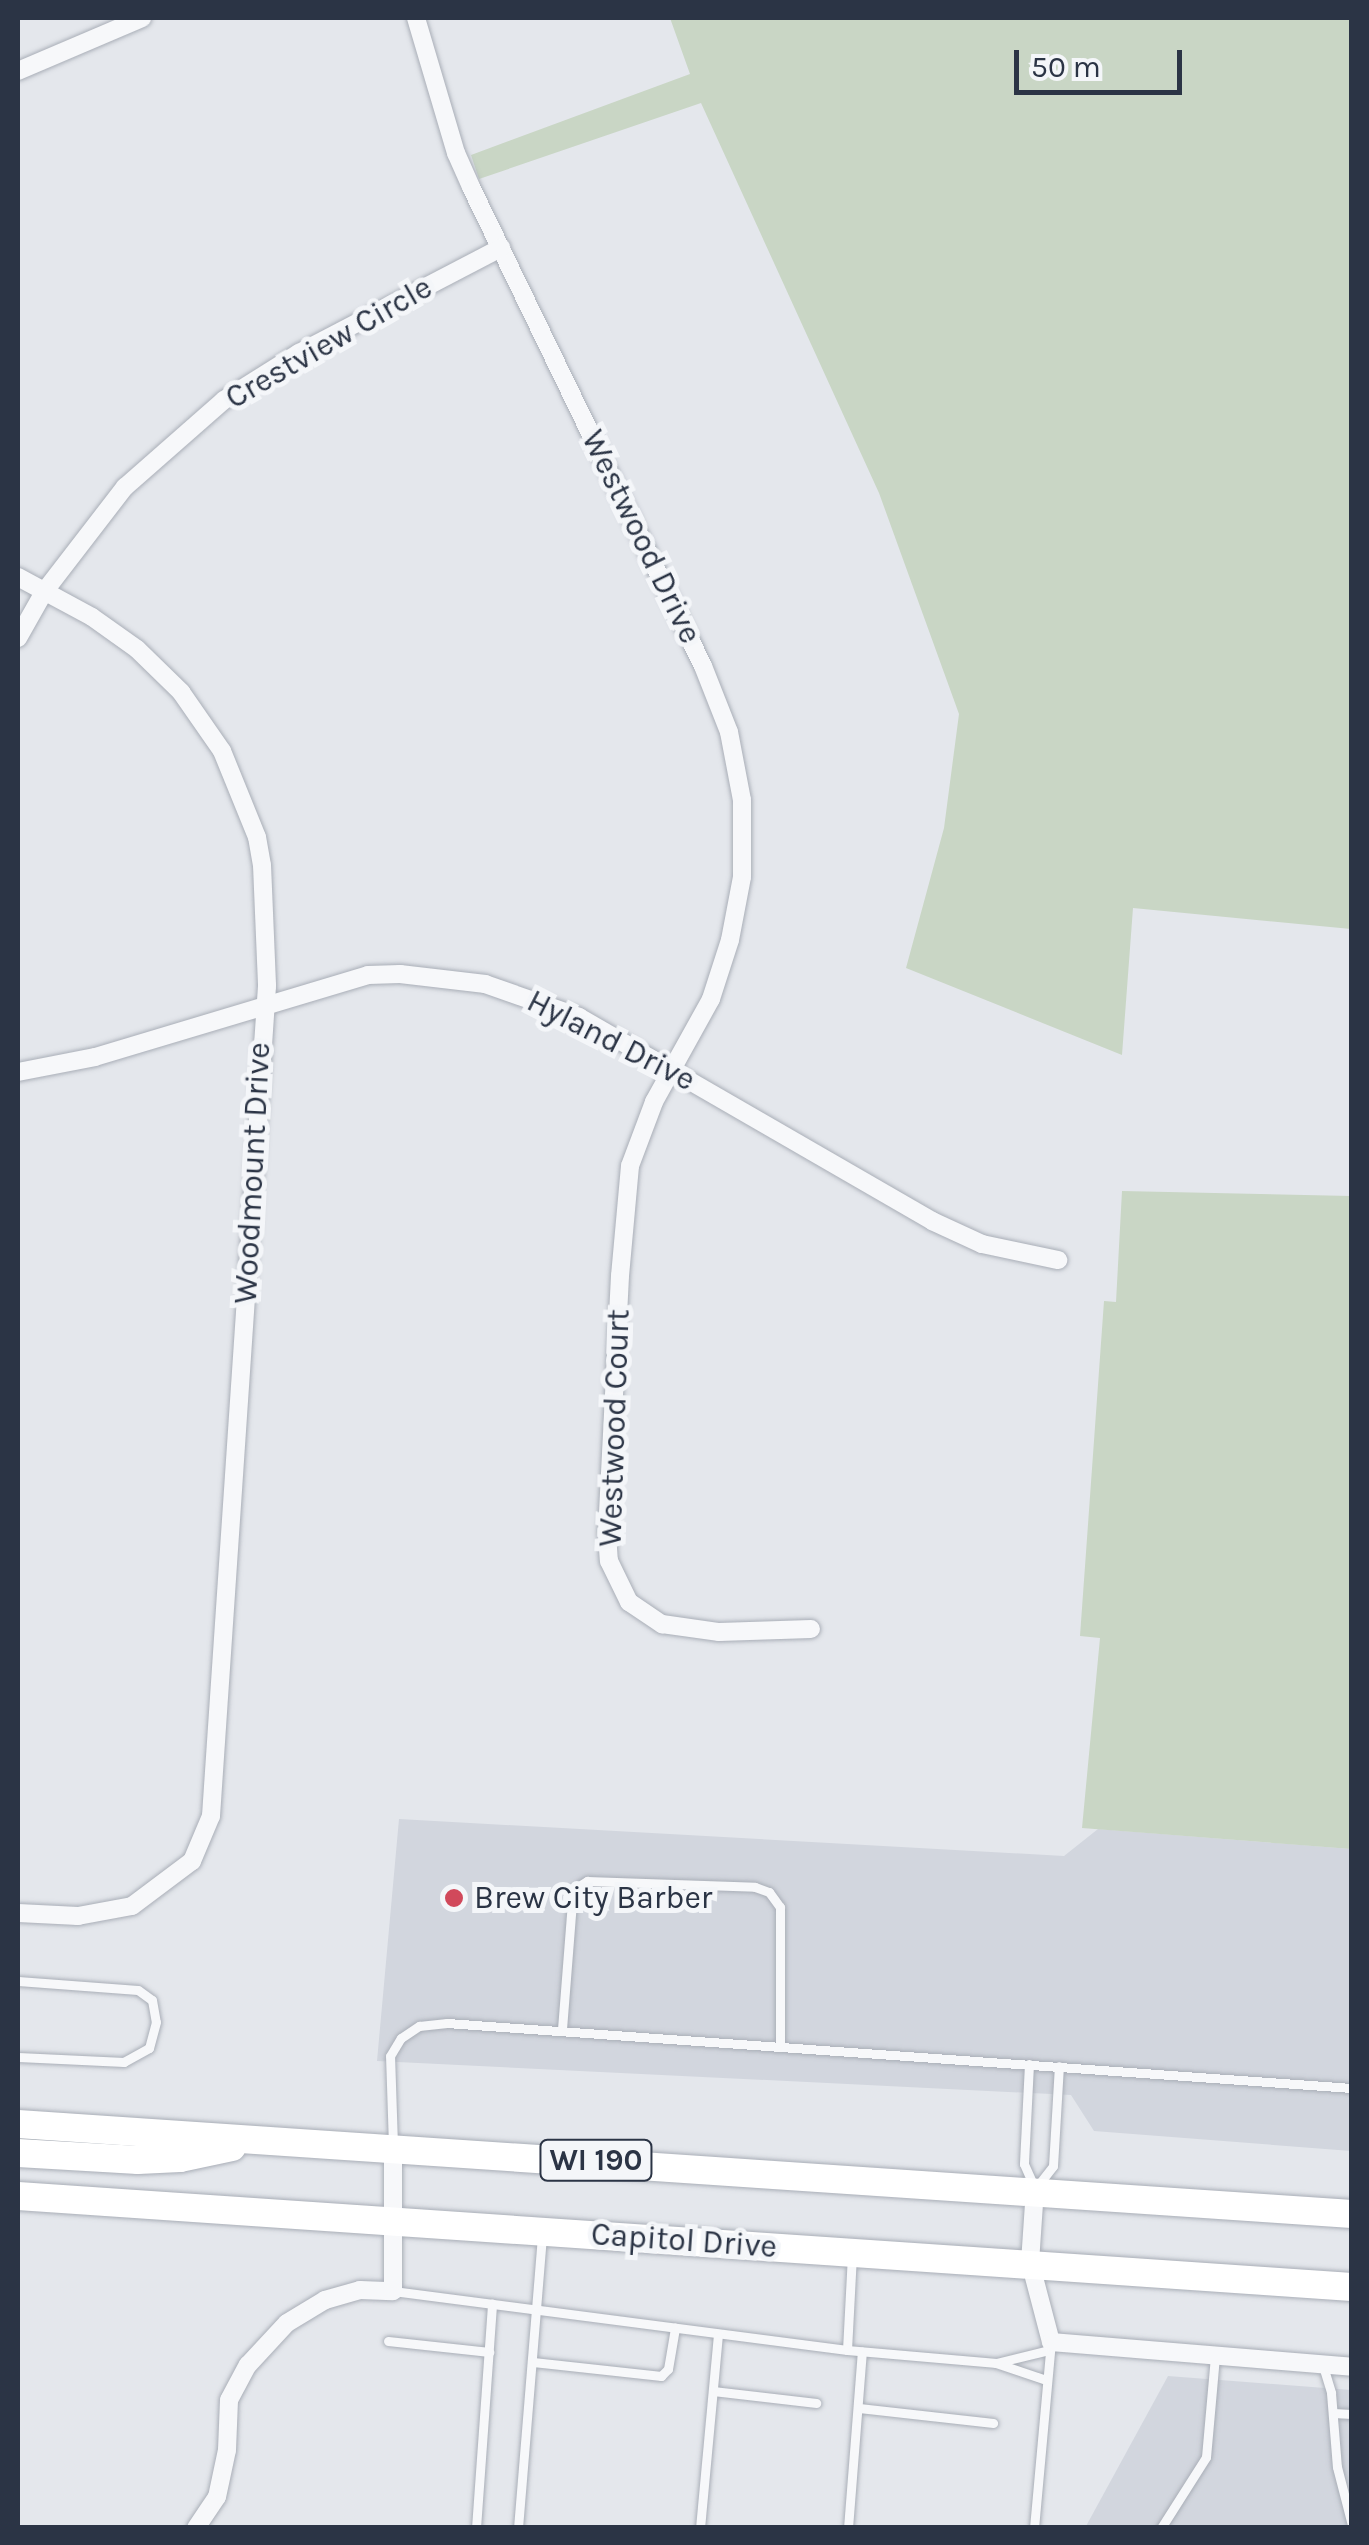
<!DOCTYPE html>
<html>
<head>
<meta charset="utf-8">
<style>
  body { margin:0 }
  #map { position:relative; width:1369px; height:2545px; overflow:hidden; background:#e4e7ec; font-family:Karla,sans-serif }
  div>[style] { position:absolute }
  .built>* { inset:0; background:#d2d6de }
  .green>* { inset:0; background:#c9d6c5 }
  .roads { filter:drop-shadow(0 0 2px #a9aeb7) drop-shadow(0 0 2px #a9aeb7) }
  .service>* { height:9px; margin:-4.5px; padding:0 4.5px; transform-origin:4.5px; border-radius:4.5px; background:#f7f8fa }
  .minor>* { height:18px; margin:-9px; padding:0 9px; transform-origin:9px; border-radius:9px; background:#f7f8fa }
  .primary>* { height:28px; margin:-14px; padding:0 14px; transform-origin:14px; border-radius:14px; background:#fff }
  .dots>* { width:28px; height:28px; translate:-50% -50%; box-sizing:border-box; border:5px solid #f4f6f9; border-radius:50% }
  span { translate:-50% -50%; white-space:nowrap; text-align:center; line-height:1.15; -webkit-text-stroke:10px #f4f6f9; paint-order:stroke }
  .shield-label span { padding:2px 8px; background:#f4f6f9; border:2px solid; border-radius:8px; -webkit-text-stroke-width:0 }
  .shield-label { font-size:30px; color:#2b3445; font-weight:700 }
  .street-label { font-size:32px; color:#2b3445 }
  .poi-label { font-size:32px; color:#2b3445 }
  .left { translate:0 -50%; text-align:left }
  .frame { position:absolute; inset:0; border:20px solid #2b3445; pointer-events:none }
  .scale { position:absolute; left:1014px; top:50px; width:168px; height:45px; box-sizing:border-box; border:5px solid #2b3445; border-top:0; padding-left:12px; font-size:30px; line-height:35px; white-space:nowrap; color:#2b3445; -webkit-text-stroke:8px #f4f6f9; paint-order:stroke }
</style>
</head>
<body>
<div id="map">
  <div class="built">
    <div style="clip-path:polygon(399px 1819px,1064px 1856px,1098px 1829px,1351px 1849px,1351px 2151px,1094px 2131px,1071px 2095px,377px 2061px)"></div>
    <div style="clip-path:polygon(1168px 2376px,1351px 2390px,1351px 2527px,1085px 2528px)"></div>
  </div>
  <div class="green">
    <div style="clip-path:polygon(670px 18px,1351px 18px,1351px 929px,1133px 908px,1122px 1055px,906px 968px,944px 828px,959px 714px,879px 493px,701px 103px,479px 179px,471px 155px,690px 74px)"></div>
    <div style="clip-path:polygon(1122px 1191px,1351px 1196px,1351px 1849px,1082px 1828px,1100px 1638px,1080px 1636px,1104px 1301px,1116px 1302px)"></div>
  </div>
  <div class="roads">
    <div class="service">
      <div style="left:18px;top:1981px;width:120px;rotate:4.3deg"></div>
      <div style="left:138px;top:1990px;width:17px;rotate:36deg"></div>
      <div style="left:152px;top:2000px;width:22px;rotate:80deg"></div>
      <div style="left:156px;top:2022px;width:27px;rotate:105deg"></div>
      <div style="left:149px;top:2048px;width:29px;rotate:151deg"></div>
      <div style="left:124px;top:2062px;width:106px;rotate:-177.3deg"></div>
      <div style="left:562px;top:2029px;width:139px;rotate:-85.5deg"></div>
      <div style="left:573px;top:1890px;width:17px;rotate:-33deg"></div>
      <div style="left:587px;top:1881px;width:168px;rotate:2deg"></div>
      <div style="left:755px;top:1887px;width:15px;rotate:20deg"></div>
      <div style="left:769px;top:1892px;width:19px;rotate:54deg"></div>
      <div style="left:780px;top:1907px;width:138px;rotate:90deg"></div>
      <div style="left:1029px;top:2064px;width:100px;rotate:92.9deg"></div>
      <div style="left:1024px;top:2164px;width:27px;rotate:66deg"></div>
      <div style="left:1035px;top:2189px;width:29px;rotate:-52deg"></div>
      <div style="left:1053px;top:2166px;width:100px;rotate:-86.6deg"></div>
      <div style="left:393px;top:2145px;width:89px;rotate:-91.9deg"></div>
      <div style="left:390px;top:2056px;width:21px;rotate:-59deg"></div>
      <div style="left:401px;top:2038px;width:22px;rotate:-34deg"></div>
      <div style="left:419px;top:2026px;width:28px;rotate:-6deg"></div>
      <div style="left:447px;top:2023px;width:907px;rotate:4.11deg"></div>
      <div style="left:393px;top:2291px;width:458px;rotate:7.4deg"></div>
      <div style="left:847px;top:2350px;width:150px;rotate:5deg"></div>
      <div style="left:388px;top:2341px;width:102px;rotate:6.2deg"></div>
      <div style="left:847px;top:2350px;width:95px;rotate:-87deg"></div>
      <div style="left:533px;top:2362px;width:129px;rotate:6.2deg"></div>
      <div style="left:661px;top:2376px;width:10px;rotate:-45deg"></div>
      <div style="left:668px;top:2369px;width:42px;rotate:-80.3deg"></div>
      <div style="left:1323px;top:2366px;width:28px;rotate:73deg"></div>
      <div style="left:1331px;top:2393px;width:74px;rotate:85.4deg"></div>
      <div style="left:1337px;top:2467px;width:60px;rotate:75.5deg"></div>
      <div style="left:1046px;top:2380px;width:53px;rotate:-161.2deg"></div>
      <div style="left:996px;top:2363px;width:55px;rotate:-13.8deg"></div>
      <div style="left:713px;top:2391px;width:104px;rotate:6.6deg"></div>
      <div style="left:859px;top:2408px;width:135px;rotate:6.4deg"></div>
      <div style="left:1333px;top:2413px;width:19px;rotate:3deg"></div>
      <div style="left:476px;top:2528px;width:225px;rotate:-85.9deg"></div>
      <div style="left:518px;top:2528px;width:294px;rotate:-85.3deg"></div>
      <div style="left:700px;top:2528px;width:195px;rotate:-84.7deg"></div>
      <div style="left:848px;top:2528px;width:177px;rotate:-85.5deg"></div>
      <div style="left:1034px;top:2528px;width:187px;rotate:-84.8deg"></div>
      <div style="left:1161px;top:2528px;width:84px;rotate:-57.6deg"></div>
      <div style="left:1206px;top:2457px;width:101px;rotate:-84.9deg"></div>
    </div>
    <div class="minor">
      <div style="left:416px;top:18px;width:141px;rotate:73.5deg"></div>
      <div style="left:456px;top:153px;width:37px;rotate:66deg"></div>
      <div style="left:471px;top:187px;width:532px;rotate:64.16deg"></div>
      <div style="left:703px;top:666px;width:71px;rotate:68.5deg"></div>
      <div style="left:729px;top:732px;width:69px;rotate:79.2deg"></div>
      <div style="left:742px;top:800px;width:77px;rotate:90deg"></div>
      <div style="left:742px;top:877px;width:64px;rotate:100.8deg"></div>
      <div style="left:730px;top:940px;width:62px;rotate:107.9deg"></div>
      <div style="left:711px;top:999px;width:118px;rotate:119deg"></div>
      <div style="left:654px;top:1102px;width:68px;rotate:110.6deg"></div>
      <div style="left:630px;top:1166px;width:110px;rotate:95.2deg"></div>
      <div style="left:620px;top:1276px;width:258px;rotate:92.9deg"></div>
      <div style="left:607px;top:1534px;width:27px;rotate:86deg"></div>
      <div style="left:609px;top:1561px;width:46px;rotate:64deg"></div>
      <div style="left:629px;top:1602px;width:40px;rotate:34deg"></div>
      <div style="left:662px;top:1624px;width:58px;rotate:8deg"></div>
      <div style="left:719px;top:1632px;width:92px;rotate:-1.9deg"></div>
      <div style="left:18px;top:71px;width:135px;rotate:-23.1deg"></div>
      <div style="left:18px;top:577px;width:84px;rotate:28.4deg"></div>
      <div style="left:92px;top:617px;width:55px;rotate:35.4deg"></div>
      <div style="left:137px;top:649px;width:62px;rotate:44.3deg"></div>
      <div style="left:181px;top:692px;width:72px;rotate:55.2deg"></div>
      <div style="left:222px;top:751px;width:93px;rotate:67.9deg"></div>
      <div style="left:257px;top:837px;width:28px;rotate:80deg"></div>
      <div style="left:262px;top:865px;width:121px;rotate:87.6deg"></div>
      <div style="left:267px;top:986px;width:832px;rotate:93.86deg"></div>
      <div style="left:211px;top:1816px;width:49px;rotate:112.9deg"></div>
      <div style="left:192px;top:1861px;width:75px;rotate:143.1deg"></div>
      <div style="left:132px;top:1906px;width:55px;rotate:169.5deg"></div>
      <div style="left:78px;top:1916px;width:60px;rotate:-177.1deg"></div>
      <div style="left:18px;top:638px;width:53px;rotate:-60.5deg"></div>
      <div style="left:44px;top:592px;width:133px;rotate:-52.4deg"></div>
      <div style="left:125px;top:487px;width:132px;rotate:-41.3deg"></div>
      <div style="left:224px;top:400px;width:89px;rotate:-32.1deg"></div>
      <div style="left:299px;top:353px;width:228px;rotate:-27.5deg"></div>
      <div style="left:18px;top:1072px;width:78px;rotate:-11deg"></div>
      <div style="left:95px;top:1057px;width:285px;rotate:-16.7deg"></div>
      <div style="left:368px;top:975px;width:32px;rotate:-2deg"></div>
      <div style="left:400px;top:974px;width:86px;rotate:6.7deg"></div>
      <div style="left:485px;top:984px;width:100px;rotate:19.3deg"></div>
      <div style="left:579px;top:1017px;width:408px;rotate:30deg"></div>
      <div style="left:932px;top:1221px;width:55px;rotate:24.7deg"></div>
      <div style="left:982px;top:1244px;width:78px;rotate:11.9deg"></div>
      <div style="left:1035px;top:2189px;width:73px;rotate:93.9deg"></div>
      <div style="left:1030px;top:2262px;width:83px;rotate:75.3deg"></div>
      <div style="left:1051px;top:2342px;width:302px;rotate:4.7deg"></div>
      <div style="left:196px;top:2528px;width:37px;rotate:-56deg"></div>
      <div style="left:217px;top:2497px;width:48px;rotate:-78deg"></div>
      <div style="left:227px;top:2450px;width:50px;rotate:-87.7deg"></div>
      <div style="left:229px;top:2400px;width:40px;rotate:-62deg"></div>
      <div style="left:248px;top:2365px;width:57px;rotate:-47.1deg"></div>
      <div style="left:287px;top:2323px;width:44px;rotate:-31.2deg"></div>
      <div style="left:325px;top:2300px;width:36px;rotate:-16deg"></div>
      <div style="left:360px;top:2290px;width:33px;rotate:2deg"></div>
      <div style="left:393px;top:2291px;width:145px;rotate:-90deg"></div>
    </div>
    <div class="primary">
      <div style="left:18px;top:2124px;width:1337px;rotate:3.86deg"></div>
      <div style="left:18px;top:2153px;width:120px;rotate:3.3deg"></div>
      <div style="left:138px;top:2160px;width:42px;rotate:-2.7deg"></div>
      <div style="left:180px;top:2158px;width:53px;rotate:-11.9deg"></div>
      <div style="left:18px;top:2196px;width:1337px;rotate:3.9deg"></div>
    </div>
  </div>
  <div class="dots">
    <div style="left:454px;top:1898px;background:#d1495b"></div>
  </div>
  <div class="shield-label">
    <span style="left:596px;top:2160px">WI 190</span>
  </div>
  <div class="street-label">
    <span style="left:329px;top:343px;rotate:-30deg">Crestview Circle</span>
    <span style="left:641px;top:537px;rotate:64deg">Westwood Drive</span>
    <span style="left:611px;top:1041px;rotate:27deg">Hyland Drive</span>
    <span style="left:253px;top:1173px;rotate:-87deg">Woodmount Drive</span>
    <span style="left:615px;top:1428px;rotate:-88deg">Westwood Court</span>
    <span style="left:684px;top:2241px;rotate:4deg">Capitol Drive</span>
  </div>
  <div class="poi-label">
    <span class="left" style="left:474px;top:1898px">Brew City Barber</span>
  </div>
  <div class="frame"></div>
  <div class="scale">50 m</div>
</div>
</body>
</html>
